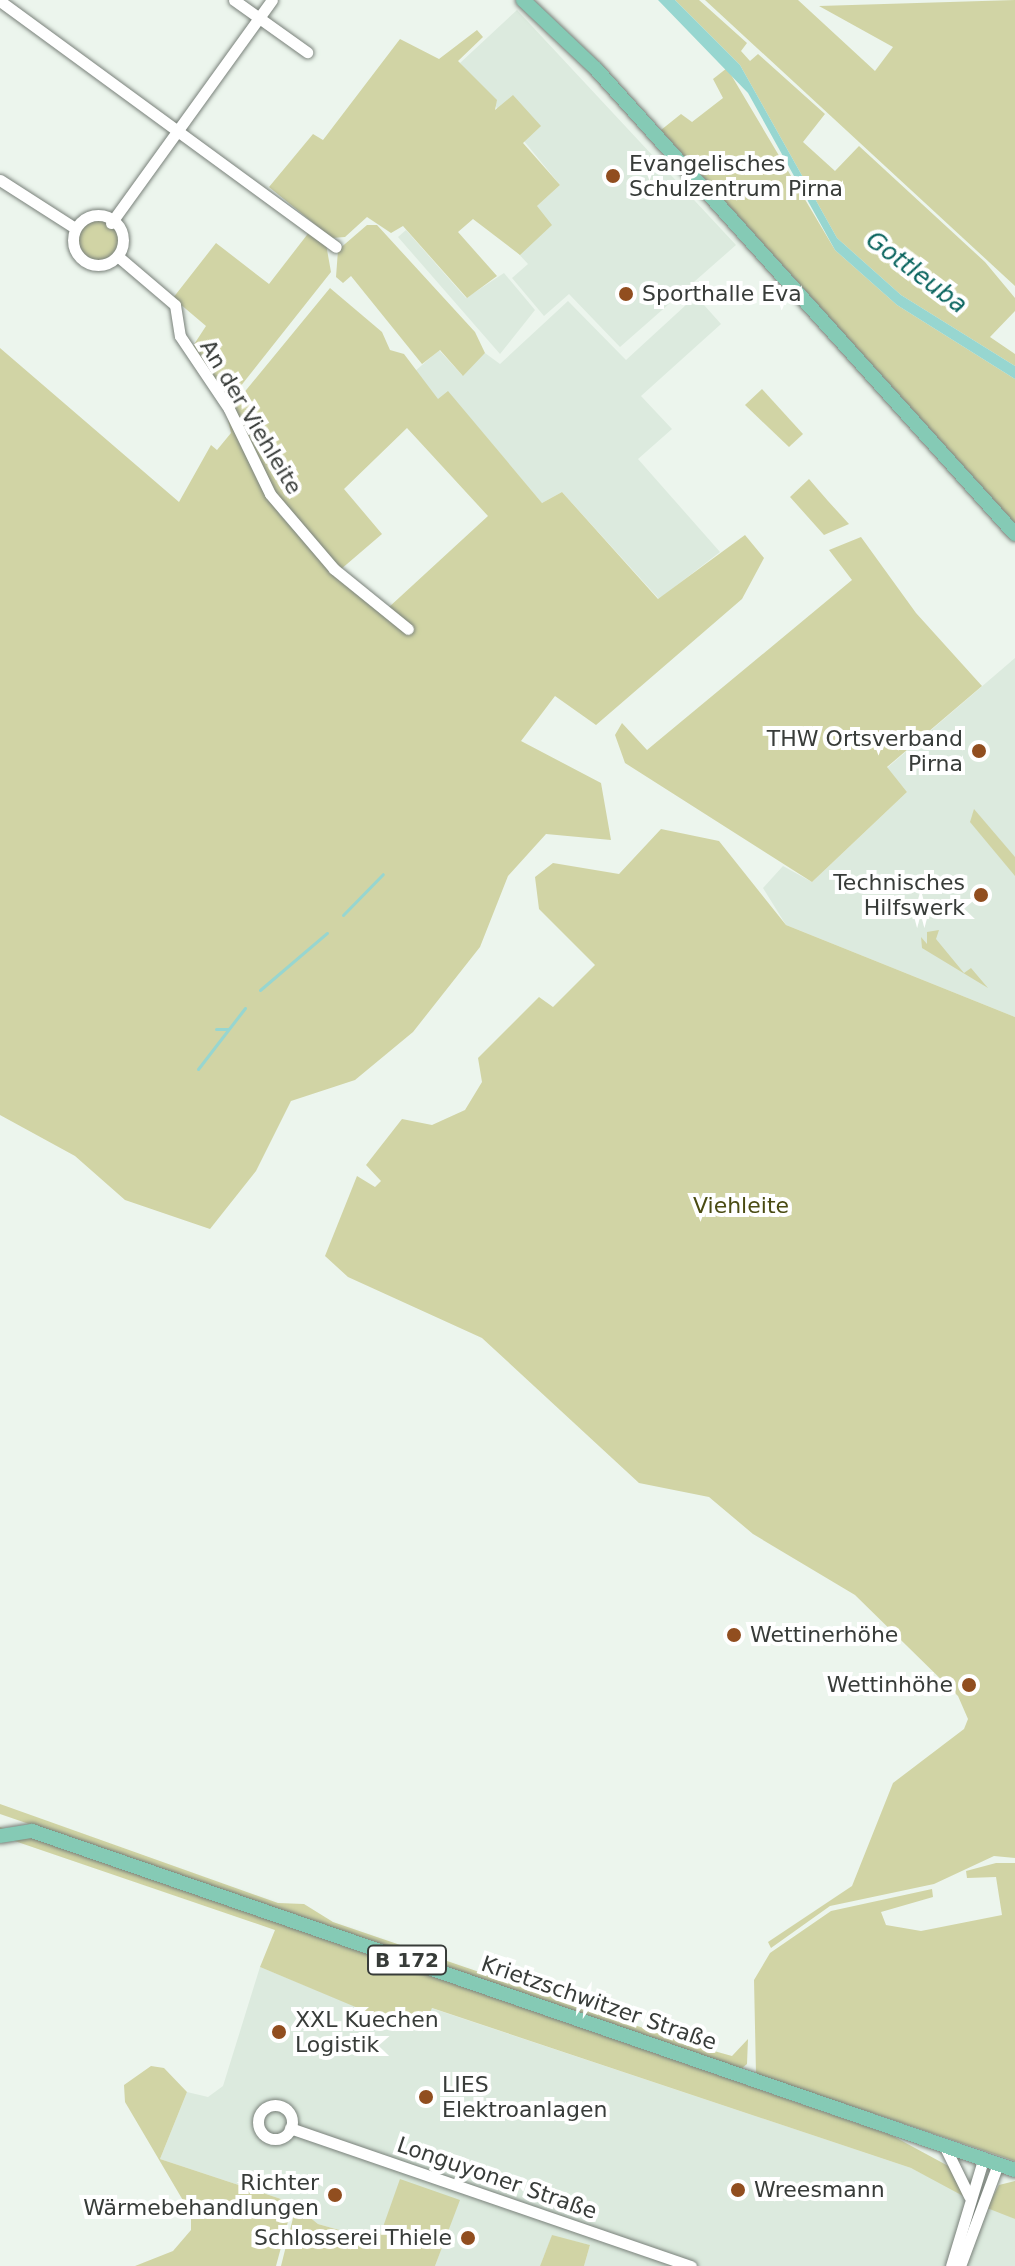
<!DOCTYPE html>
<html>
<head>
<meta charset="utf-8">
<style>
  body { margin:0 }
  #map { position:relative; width:1015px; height:2266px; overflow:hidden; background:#ecf5ed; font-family:"DejaVu Sans",sans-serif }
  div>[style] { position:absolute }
  .built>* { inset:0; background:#dceade }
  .green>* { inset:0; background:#d1d4a5 }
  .round { border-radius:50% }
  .water>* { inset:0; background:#97d6d0 }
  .stream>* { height:3px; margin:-1.5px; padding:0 1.5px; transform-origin:1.5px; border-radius:1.5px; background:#97d6d0 }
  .roads { filter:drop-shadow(0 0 2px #79817a) drop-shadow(0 0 2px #79817a) }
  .minor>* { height:11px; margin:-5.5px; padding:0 5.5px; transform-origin:5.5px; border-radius:5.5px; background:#fff }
  .minor>.ring { margin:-5.5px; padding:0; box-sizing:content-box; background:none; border:11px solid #fff; border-radius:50% }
  .major>* { height:14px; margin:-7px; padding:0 7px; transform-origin:7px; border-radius:7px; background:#85cab5 }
  .dots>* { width:22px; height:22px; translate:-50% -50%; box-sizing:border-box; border:4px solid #fff; border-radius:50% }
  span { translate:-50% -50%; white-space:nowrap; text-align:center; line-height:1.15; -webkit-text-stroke:8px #fff; paint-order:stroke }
  .shield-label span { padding:2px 6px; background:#fff; border:2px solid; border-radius:6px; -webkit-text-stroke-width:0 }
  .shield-label { font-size:20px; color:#383c39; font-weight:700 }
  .poi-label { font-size:22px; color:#383c39 }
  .left { translate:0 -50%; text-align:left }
  .right { translate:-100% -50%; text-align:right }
  .street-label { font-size:22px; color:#383c39 }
  .park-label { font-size:22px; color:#4a4b12 }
  .water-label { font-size:24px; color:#09645e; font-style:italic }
</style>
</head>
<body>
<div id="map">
  <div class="built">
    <div style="clip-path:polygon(517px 10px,736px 245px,620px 347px,569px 294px,544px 316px,512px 278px,528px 264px,503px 237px,560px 185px,460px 63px)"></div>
    <div style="clip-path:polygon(406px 230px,466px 298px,504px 273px,535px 310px,500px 354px,398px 237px)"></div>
    <div style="clip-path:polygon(568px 301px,626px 360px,687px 304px,704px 305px,721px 324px,641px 396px,672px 429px,638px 459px,720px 552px,659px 599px,562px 492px,542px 503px,448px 392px,438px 400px,413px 373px,439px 350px,462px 375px,485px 353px,500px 364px)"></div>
    <div style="clip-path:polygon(1015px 658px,1015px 1017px,786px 925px,763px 888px,783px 866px,812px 882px,907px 792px,887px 768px)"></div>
    <div style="clip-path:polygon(260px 1967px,377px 2015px,416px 2017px,431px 2008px,911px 2168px,1015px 2219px,1015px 2266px,584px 2266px,590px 2245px,552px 2236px,540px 2266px,435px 2266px,459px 2200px,378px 2241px,318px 2224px,293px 2203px,160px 2159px,187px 2092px,208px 2097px,223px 2086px)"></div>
  </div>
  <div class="green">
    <div style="clip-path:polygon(675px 0,699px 0,747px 43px,741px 51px,750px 61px,758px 54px,825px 114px,803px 142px,835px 171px,859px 146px,985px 262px,1015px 298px,1015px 311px,990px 337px,1015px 354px,1015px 366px,901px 295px,837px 238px,740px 65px)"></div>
    <div style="clip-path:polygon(705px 0,798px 0,875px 71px,893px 47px,819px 6px,1015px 0,1015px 286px)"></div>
    <div style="clip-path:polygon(477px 30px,483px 37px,458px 61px,497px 100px,495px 110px,513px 95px,541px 126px,523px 143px,560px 185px,537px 206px,552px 225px,520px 255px,473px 219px,458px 232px,497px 276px,467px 298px,403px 226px,391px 233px,367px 217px,345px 237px,332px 238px,269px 187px,313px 134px,323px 140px,400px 39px,439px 59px)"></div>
    <div style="clip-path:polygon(727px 68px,835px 250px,897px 305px,1015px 379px,1015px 523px,661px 130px,681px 114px,692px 122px,723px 98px,713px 79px)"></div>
    <div class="round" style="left:77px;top:219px;width:42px;height:42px"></div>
    <div style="clip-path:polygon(367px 225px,377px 225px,475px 332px,485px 353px,463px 376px,440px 350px,422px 364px,351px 276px,343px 283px,336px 277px,338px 250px)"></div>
    <div style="clip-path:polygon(310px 231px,326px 244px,331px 272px,232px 397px,225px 397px,191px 349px,206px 326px,173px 298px,216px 243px,269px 284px)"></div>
    <div style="clip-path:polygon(330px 288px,382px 332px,390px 350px,404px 354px,438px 399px,448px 391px,542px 503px,562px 492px,658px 599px,745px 535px,764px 558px,742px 599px,596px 725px,555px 696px,521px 741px,601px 783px,611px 840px,546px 834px,508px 876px,480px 947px,413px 1032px,355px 1080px,291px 1101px,256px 1171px,210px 1229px,125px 1200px,75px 1156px,0 1115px,0 348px,179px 502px,211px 445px,217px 450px,231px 433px,227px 416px,280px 515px,335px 574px,410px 634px,388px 608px,488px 516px,407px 428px,344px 489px,382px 534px,340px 570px,273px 492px,233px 406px)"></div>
    <div style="clip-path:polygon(762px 389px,803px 434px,789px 447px,745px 405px)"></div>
    <div style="clip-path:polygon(809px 479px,828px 501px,849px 524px,824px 535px,790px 497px)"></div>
    <div style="clip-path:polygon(861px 537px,916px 613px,982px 686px,887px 767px,907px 792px,812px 882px,625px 763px,615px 735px,622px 723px,647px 750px,852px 580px,829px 550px)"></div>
    <div style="clip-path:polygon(974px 809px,1015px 857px,1015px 876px,970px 822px)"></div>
    <div style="clip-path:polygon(661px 829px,719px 841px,786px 925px,1015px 1017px,1015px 1858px,994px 1856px,934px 1884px,830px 1906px,771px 1948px,768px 1942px,852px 1886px,893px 1783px,964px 1729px,968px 1719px,958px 1696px,855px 1595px,753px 1534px,709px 1497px,639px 1483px,482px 1338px,348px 1277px,325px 1256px,357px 1176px,375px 1187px,381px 1181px,366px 1165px,402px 1119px,432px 1125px,465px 1110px,482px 1082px,478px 1058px,539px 997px,553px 1007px,595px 965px,539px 909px,535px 877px,553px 863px,619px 874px)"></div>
    <div style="clip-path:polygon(939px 930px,936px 939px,964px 973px,971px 968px,988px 988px,922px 948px,921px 937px,927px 944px,927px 932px)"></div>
    <div style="clip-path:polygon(0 1804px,278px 1903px,304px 1904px,333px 1922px,696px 2046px,732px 2056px,748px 2039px,747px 2064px,741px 2069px,0 1814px)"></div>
    <div style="clip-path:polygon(0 1827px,891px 2135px,952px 2168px,965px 2197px,911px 2168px,432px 2008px,426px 2021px,416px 2017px,413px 2024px,377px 2016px,260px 1967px,275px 1930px,0 1836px)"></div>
    <div style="clip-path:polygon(996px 1863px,1015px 1863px,1015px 2161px,756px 2074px,754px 1980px,770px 1953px,831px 1911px,932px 1889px,933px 1897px,881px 1912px,886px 1925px,921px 1931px,1002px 1915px,996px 1877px,967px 1878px,966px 1871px)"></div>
    <div style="clip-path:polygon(151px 2066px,164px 2068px,187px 2092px,160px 2159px,293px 2203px,276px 2266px,135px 2266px,173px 2251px,191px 2230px,191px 2214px,125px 2102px,124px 2085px)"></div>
    <div style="clip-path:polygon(400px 2179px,460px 2200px,435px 2266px,281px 2266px,296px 2206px,318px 2224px,378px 2241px)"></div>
    <div style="clip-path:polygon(1015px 2181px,1015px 2219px,987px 2208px,999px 2185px)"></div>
    <div style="clip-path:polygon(552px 2235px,590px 2245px,584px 2266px,540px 2266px)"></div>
  </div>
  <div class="water">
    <div style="clip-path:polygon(658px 0,675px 0,740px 65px,837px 238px,901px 295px,1015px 366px,1015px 379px,897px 305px,835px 250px,748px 93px)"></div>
  </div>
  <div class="stream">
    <div style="left:343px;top:915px;width:57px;rotate:-45.7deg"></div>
    <div style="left:260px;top:990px;width:88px;rotate:-40.4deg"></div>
    <div style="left:216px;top:1029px;width:12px"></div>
    <div style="left:198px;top:1069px;width:77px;rotate:-52.4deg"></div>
  </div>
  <div class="roads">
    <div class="minor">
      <div style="left:234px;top:0;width:90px;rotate:35.5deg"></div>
      <div style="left:0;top:1px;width:416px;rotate:36.2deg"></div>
      <div style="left:0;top:180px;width:85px;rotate:32.6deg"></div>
      <div class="ring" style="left:73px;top:215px;width:39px;height:39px"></div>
      <div style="left:111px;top:223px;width:275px;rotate:-54.2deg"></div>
      <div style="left:121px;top:259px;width:71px;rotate:40.4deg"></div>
      <div style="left:175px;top:305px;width:31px;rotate:81deg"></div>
      <div style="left:180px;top:336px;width:88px;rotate:56.1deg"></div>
      <div style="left:229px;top:409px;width:94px;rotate:64.2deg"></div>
      <div style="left:270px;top:494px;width:99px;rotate:49.5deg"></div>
      <div style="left:334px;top:569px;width:95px;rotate:39deg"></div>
      <div class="ring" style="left:258px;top:2105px;width:23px;height:23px"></div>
      <div style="left:290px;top:2128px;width:424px;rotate:19deg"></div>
      <div style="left:945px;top:2147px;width:55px;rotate:63.9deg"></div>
      <div style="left:951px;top:2266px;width:111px;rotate:-73.2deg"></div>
      <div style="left:960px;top:2266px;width:109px;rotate:-69.6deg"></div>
    </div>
    <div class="major">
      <div style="left:523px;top:0;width:100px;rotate:43.4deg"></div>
      <div style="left:596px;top:69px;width:626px;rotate:47.98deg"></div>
      <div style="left:0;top:1836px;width:32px;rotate:-9deg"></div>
      <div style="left:32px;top:1831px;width:1040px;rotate:19.03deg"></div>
    </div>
  </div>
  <div class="dots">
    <div style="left:613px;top:176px;background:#914e1f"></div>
    <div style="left:626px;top:294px;background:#914e1f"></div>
    <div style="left:979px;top:751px;background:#914e1f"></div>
    <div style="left:981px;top:895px;background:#914e1f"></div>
    <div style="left:734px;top:1635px;background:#914e1f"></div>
    <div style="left:969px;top:1685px;background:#914e1f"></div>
    <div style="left:279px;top:2032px;background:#914e1f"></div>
    <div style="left:426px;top:2097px;background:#914e1f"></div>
    <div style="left:738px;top:2190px;background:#914e1f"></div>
    <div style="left:335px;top:2195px;background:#914e1f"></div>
    <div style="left:468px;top:2238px;background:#914e1f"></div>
  </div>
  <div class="shield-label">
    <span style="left:407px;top:1960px">B 172</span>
  </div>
  <div class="poi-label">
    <span class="left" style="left:629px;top:176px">Evangelisches<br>Schulzentrum Pirna</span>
    <span class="left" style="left:642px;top:294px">Sporthalle Eva</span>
    <span class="right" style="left:963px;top:751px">THW Ortsverband<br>Pirna</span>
    <span class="right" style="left:965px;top:895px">Technisches<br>Hilfswerk</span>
    <span class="left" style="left:750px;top:1635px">Wettinerhöhe</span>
    <span class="right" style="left:953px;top:1685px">Wettinhöhe</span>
    <span class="left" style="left:295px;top:2032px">XXL Kuechen<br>Logistik</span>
    <span class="left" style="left:442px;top:2097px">LIES<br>Elektroanlagen</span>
    <span class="right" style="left:319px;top:2195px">Richter<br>Wärmebehandlungen</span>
    <span class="left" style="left:754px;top:2190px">Wreesmann</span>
    <span class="right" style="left:452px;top:2238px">Schlosserei Thiele</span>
  </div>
  <div class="street-label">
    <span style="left:251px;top:417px;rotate:59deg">An der Viehleite</span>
    <span style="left:599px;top:2003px;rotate:19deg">Krietzschwitzer Straße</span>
    <span style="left:497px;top:2178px;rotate:19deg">Longuyoner Straße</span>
  </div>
  <div class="park-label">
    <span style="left:741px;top:1206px">Viehleite</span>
  </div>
  <div class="water-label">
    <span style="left:916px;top:273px;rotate:37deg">Gottleuba</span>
  </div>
</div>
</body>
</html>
